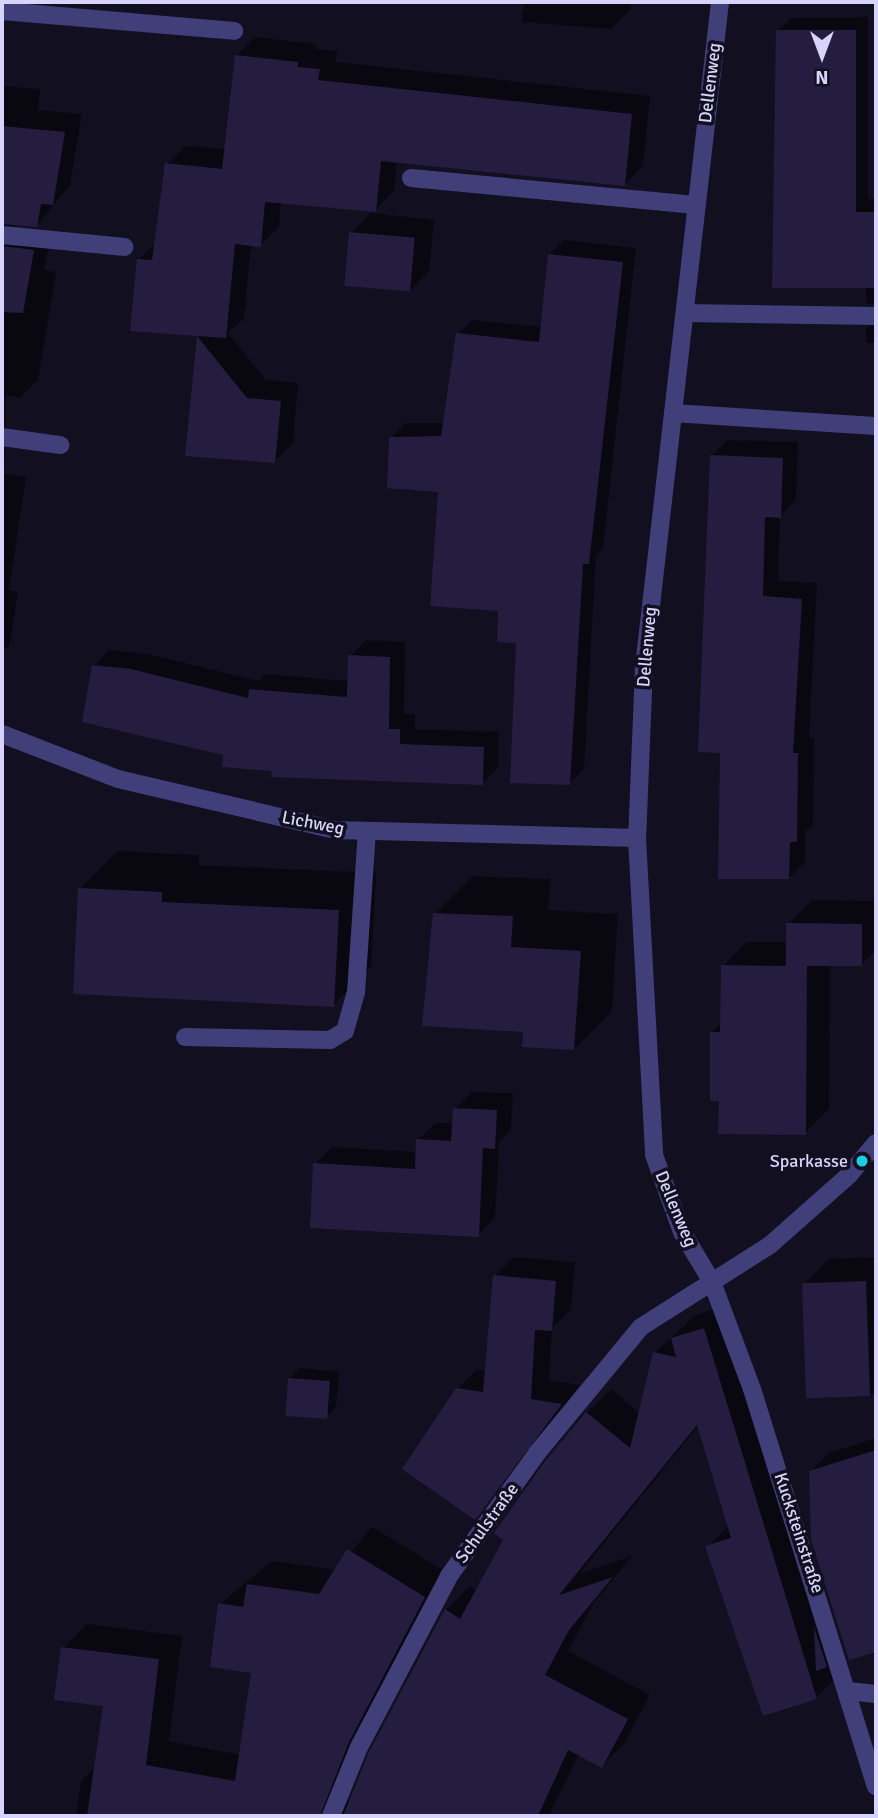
<!DOCTYPE html>
<html>
<head>
<meta charset="utf-8">
<style>
  body { margin:0 }
  #map { position:relative; width:878px; height:1818px; overflow:hidden; background:#120f20; font-family:Signika,sans-serif }
  div>[style] { position:absolute }
  .shadow>* { inset:0; background:#0007 }
  .building>* { inset:0; background:#241d3f; transform-origin:0 0 }
  .minor>* { height:18px; margin:-9px; padding:0 9px; transform-origin:9px; border-radius:9px; background:#413f7a }
  .dots>* { width:19px; height:19px; translate:-50% -50%; box-sizing:border-box; border:4px solid #120f20; border-radius:50% }
  span { translate:-50% -50%; white-space:nowrap; text-align:center; line-height:1.15; -webkit-text-stroke:7px #120f20; paint-order:stroke }
  .street-label { font-size:18px; color:#d7d3fa }
  .poi-label { font-size:18px; color:#d7d3fa }
  .right { translate:-100% -50%; text-align:right }
  .frame { position:absolute; inset:0; border:4px solid #d7d3fa; pointer-events:none }
  .north { position:absolute; left:787px; top:21px; width:70px; height:70px; -webkit-text-stroke:5px #120f20; paint-order:stroke; rotate:180deg; font-size:19px; font-weight:700; line-height:28px; text-align:center; color:#d7d3fa }
  .north::after { content:''; display:block; margin:auto; width:24px; height:32px; background:#d7d3fa; clip-path:polygon(50% 0,100% 100%,50% 72%,0 100%) }
</style>
</head>
<body>
<div id="map">
  <div class="shadow">
    <div style="clip-path:polygon(524px 2px,631px 2px,630px 10px,611px 29px,522px 22px)"></div>
    <div style="clip-path:polygon(868px 17px,868px 199px,876px 199px,876px 304px,866px 303px,866px 287px,778px 31px,791px 18px)"></div>
    <div style="clip-path:polygon(255px 37px,316px 44px,315px 49px,337px 51px,336px 62px,650px 96px,643px 166px,625px 184px,397px 161px,394px 191px,375px 210px,281px 202px,279px 227px,260px 245px,251px 244px,244px 318px,228px 333px,266px 380px,298px 383px,293px 443px,275px 461px,187px 454px,199px 334px,139px 259px,157px 241px,167px 164px,186px 146px,226px 149px,237px 55px)"></div>
    <div style="clip-path:polygon(2px 86px,40px 89px,38px 110px,82px 114px,70px 185px,37px 225px,12px 223px,14px 227px,51px 232px,44px 270px,56px 272px,38px 380px,20px 398px,6px 395px,4px 474px,26px 477px,9px 590px,18px 592px,10px 644px,2px 652px)"></div>
    <div style="clip-path:polygon(371px 213px,434px 220px,429px 271px,410px 290px,351px 233px)"></div>
    <div style="clip-path:polygon(564px 240px,636px 248px,603px 548px,596px 555px,584px 769px,570px 783px,518px 641px,440px 490px,391px 438px,405px 423px,445px 423px,458px 334px,472px 320px,542px 327px,549px 255px)"></div>
    <div style="clip-path:polygon(876px 318px,876px 343px,866px 343px,866px 328px)"></div>
    <div style="clip-path:polygon(728px 440px,798px 442px,796px 500px,780px 516px,778px 581px,817px 583px,809px 738px,814px 738px,813px 824px,805px 832px,805px 862px,789px 878px,721px 751px,711px 456px)"></div>
    <div style="clip-path:polygon(366px 640px,405px 642px,404px 714px,415px 714px,415px 729px,499px 732px,498px 768px,482px 783px,274px 770px,225px 754px,94px 666px,109px 650px,148px 654px,259px 681px,266px 674px,349px 681px,350px 656px)"></div>
    <div style="clip-path:polygon(118px 851px,199px 855px,199px 865px,376px 873px,371px 967px,333px 1005px,80px 889px)"></div>
    <div style="clip-path:polygon(473px 876px,550px 879px,548px 910px,618px 914px,612px 1011px,574px 1049px,524px 1030px,435px 914px)"></div>
    <div style="clip-path:polygon(812px 900px,876px 901px,876px 950px,861px 965px,830px 965px,829px 1109px,805px 1133px,721px 1099px,712px 1032px,722px 1023px,723px 966px,747px 942px,788px 942px,788px 924px)"></div>
    <div style="clip-path:polygon(472px 1092px,513px 1093px,511px 1130px,499px 1142px,495px 1218px,478px 1235px,315px 1164px,332px 1147px,418px 1152px,418px 1140px,435px 1123px,454px 1123px,455px 1109px)"></div>
    <div style="clip-path:polygon(514px 1257px,575px 1262px,571px 1310px,552px 1328px,549px 1380px,580px 1385px,475px 1518px,457px 1389px,477px 1369px,487px 1371px,495px 1276px)"></div>
    <div style="clip-path:polygon(876px 1257px,876px 1394px,808px 1397px,804px 1284px,829px 1259px)"></div>
    <div style="clip-path:polygon(728px 1305px,840px 1674px,816px 1698px,707px 1547px,729px 1525px,699px 1425px,579px 1574px,632px 1556px,593px 1604px,568px 1651px,650px 1695px,625px 1742px,602px 1766px,579px 1754px,549px 1816px,76px 1816px,81px 1781px,96px 1766px,105px 1704px,63px 1648px,87px 1624px,182px 1636px,169px 1741px,241px 1755px,253px 1672px,220px 1604px,272px 1561px,336px 1570px,372px 1527px,448px 1573px,372px 1716px,346px 1800px,350px 1801px,446px 1610px,470px 1586px,477px 1591px,587px 1413px,611px 1389px,640px 1414px,654px 1353px,696px 1315px)"></div>
    <div style="clip-path:polygon(300px 1368px,339px 1372px,336px 1407px,326px 1417px,290px 1378px)"></div>
    <div style="clip-path:polygon(876px 1438px,876px 1650px,850px 1658px,810px 1472px,829px 1453px)"></div>
  </div>
  <div class="building">
    <div style="clip-path:polygon(776px 30px,856px 30px,856px 212px,876px 212px,876px 288px,772px 288px)"></div>
    <div style="clip-path:polygon(235px 55px,298px 62px,298px 67px,320px 69px,318px 80px,632px 114px,625px 186px,381px 161px,376px 212px,265px 202px,261px 247px,235px 244px,226px 338px,197px 336px,247px 398px,281px 401px,275px 463px,185px 456px,197px 336px,130px 331px,137px 259px,152px 260px,165px 163px,222px 169px)"></div>
    <div style="clip-path:polygon(2px 126px,65px 132px,53px 205px,41px 204px,37px 227px,2px 224px)"></div>
    <div style="left:349px;top:232px;width:66px;height:54px;rotate:5deg"></div>
    <div style="clip-path:polygon(2px 246px,34px 250px,23px 313px,2px 312px)"></div>
    <div style="clip-path:polygon(548px 254px,623px 262px,589px 564px,583px 564px,570px 785px,510px 783px,516px 643px,497px 642px,498px 611px,430px 606px,438px 492px,387px 488px,389px 437px,441px 436px,456px 333px,539px 342px)"></div>
    <div style="clip-path:polygon(710px 455px,783px 458px,781px 518px,765px 517px,763px 596px,802px 599px,793px 753px,798px 753px,797px 842px,790px 842px,789px 879px,718px 879px,720px 753px,698px 752px)"></div>
    <div style="clip-path:polygon(348px 655px,390px 657px,389px 729px,400px 729px,400px 744px,484px 747px,483px 785px,271px 777px,272px 771px,222px 767px,223px 755px,82px 722px,92px 665px,131px 669px,248px 698px,249px 689px,347px 697px)"></div>
    <div style="clip-path:polygon(78px 888px,162px 892px,162px 902px,339px 910px,334px 1007px,73px 994px)"></div>
    <div style="clip-path:polygon(433px 913px,513px 916px,511px 947px,581px 951px,574px 1050px,522px 1047px,523px 1032px,422px 1026px)"></div>
    <div style="clip-path:polygon(786px 923px,862px 924px,862px 966px,807px 966px,806px 1135px,718px 1134px,719px 1101px,710px 1101px,710px 1032px,720px 1032px,721px 965px,786px 966px)"></div>
    <div style="clip-path:polygon(453px 1108px,497px 1110px,495px 1149px,483px 1148px,479px 1237px,310px 1228px,313px 1163px,415px 1169px,416px 1139px,451px 1141px)"></div>
    <div style="clip-path:polygon(493px 1275px,556px 1281px,552px 1331px,535px 1330px,531px 1399px,562px 1404px,475px 1520px,402px 1469px,456px 1388px,483px 1392px)"></div>
    <div style="left:866px;top:1281px;width:115px;height:64px;rotate:88deg"></div>
    <div style="clip-path:polygon(704px 1328px,817px 1699px,763px 1716px,705px 1546px,731px 1538px,697px 1425px,559px 1595px,613px 1577px,569px 1630px,545px 1675px,628px 1719px,602px 1768px,568px 1750px,538px 1816px,343px 1816px,369px 1752px,445px 1609px,460px 1619px,503px 1540px,494px 1533px,546px 1460px,586px 1412px,630px 1448px,653px 1352px,676px 1357px,671px 1338px)"></div>
    <div style="left:288px;top:1378px;width:42px;height:38px;rotate:4deg"></div>
    <div style="clip-path:polygon(876px 1450px,876px 1652px,849px 1660px,811px 1540px,809px 1471px)"></div>
    <div style="clip-path:polygon(347px 1549px,425px 1597px,349px 1742px,320px 1816px,87px 1816px,103px 1706px,54px 1700px,61px 1647px,159px 1659px,146px 1765px,235px 1781px,251px 1673px,210px 1667px,218px 1603px,243px 1607px,247px 1584px,319px 1594px)"></div>
    <div style="clip-path:polygon(814px 1627px,827px 1667px,816px 1671px)"></div>
  </div>
  <div class="minor">
    <div style="left:720px;top:2px;width:669px;rotate:96.52deg"></div>
    <div style="left:644px;top:667px;width:171px;rotate:92.3deg"></div>
    <div style="left:637px;top:838px;width:317px;rotate:86.9deg"></div>
    <div style="left:654px;top:1155px;width:82px;rotate:70deg"></div>
    <div style="left:682px;top:1232px;width:58px;rotate:59deg"></div>
    <div style="left:712px;top:1282px;width:114px;rotate:69.5deg"></div>
    <div style="left:752px;top:1389px;width:416px;rotate:72.7deg"></div>
    <div style="left:2px;top:11px;width:233px;rotate:4.9deg"></div>
    <div style="left:411px;top:178px;width:286px;rotate:5.4deg"></div>
    <div style="left:2px;top:235px;width:123px;rotate:5.6deg"></div>
    <div style="left:685px;top:313px;width:191px;rotate:0.9deg"></div>
    <div style="left:673px;top:413px;width:203px;rotate:3.7deg"></div>
    <div style="left:2px;top:437px;width:59px;rotate:7.9deg"></div>
    <div style="left:2px;top:734px;width:124px;rotate:21.2deg"></div>
    <div style="left:118px;top:779px;width:223px;rotate:13.2deg"></div>
    <div style="left:335px;top:830px;width:302px;rotate:1.5deg"></div>
    <div style="left:185px;top:1037px;width:145px;rotate:1.2deg"></div>
    <div style="left:330px;top:1040px;width:17px;rotate:-31deg"></div>
    <div style="left:345px;top:1031px;width:41px;rotate:-74.2deg"></div>
    <div style="left:356px;top:992px;width:161px;rotate:-86.1deg"></div>
    <div style="left:848px;top:1691px;width:28px;rotate:6deg"></div>
    <div style="left:331px;top:1816px;width:74px;rotate:-67.9deg"></div>
    <div style="left:359px;top:1747px;width:193px;rotate:-62.2deg"></div>
    <div style="left:449px;top:1576px;width:151px;rotate:-54.4deg"></div>
    <div style="left:537px;top:1453px;width:163px;rotate:-50.5deg"></div>
    <div style="left:641px;top:1327px;width:153px;rotate:-32.4deg"></div>
    <div style="left:770px;top:1245px;width:106px;rotate:-41.5deg"></div>
    <div style="left:849px;top:1175px;width:42px;rotate:-49.8deg"></div>
  </div>
  <div class="dots">
    <div style="left:862px;top:1161px;background:#19cfe0"></div>
  </div>
  <div class="street-label">
    <span style="left:710px;top:83px;rotate:-83deg">Dellenweg</span>
    <span style="left:647px;top:647px;rotate:-85deg">Dellenweg</span>
    <span style="left:313px;top:823px;rotate:11deg">Lichweg</span>
    <span style="left:676px;top:1209px;rotate:67deg">Dellenweg</span>
    <span style="left:487px;top:1523px;rotate:-54deg">Schulstraße</span>
    <span style="left:799px;top:1533px;rotate:72deg">Kucksteinstraße</span>
  </div>
  <div class="poi-label">
    <span class="right" style="left:848px;top:1161px">Sparkasse</span>
  </div>
  <div class="frame"></div>
  <div class="north">N</div>
</div>
</body>
</html>
